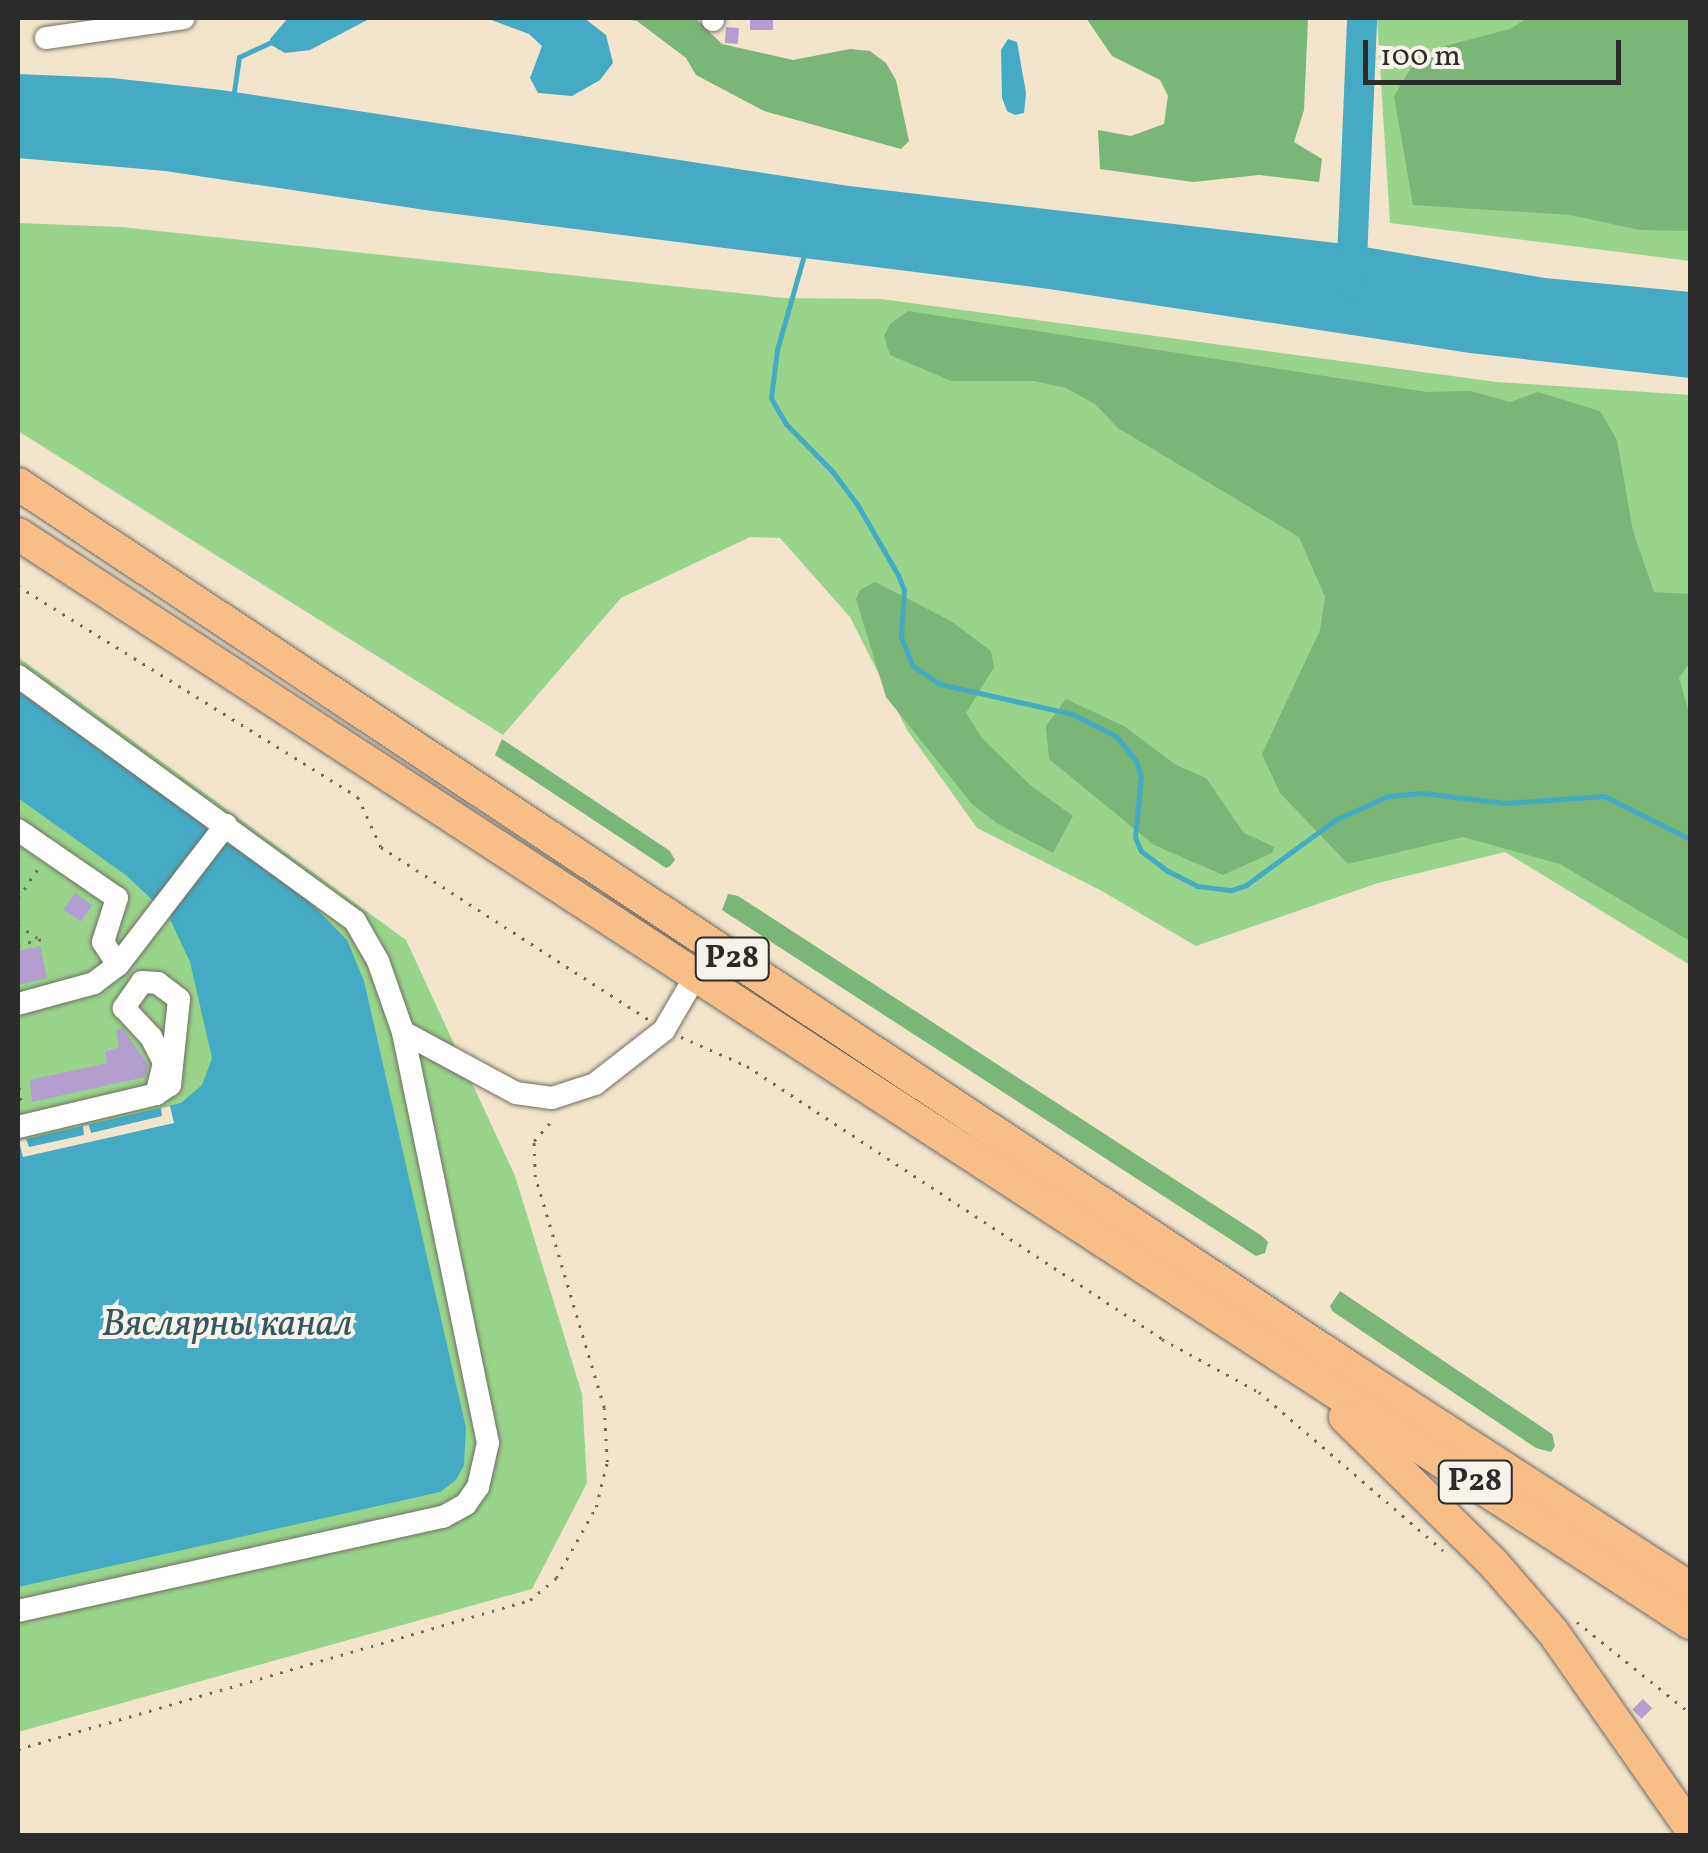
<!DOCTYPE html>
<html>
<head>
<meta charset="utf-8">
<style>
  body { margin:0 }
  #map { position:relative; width:1708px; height:1853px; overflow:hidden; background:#f2e5cc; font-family:Vollkorn,serif }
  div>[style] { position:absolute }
  .green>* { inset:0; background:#98d58a }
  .forest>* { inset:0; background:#7ab676 }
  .water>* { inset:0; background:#45abc5 }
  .pier>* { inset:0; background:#f2e5cc }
  .stream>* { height:5px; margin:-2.5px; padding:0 2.5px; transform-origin:2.5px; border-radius:2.5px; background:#45abc5 }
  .river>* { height:30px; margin:-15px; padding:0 15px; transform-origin:15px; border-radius:15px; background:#45abc5 }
  .building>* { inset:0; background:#b49dcf; transform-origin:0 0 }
  .path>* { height:2.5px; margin-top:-1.25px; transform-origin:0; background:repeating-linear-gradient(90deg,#716c63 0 2.5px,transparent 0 10.5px) }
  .roads { filter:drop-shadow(0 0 2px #716c63) drop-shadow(0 0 2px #716c63) }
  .minor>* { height:22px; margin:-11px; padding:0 11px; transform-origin:11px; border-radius:11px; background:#fff }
  .highway>* { height:32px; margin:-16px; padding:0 16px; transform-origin:16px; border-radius:16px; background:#f7be88 }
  span { translate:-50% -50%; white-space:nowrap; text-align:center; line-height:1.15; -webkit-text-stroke:8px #f7f3e8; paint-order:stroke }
  .shield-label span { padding:2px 8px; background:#f7f3e8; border:2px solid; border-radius:8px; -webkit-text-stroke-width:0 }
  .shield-label { font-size:32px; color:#2b2b2b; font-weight:700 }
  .water-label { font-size:38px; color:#345861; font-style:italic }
  .frame { position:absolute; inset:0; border:20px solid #2b2b2b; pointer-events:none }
  .scale { position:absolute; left:1363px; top:40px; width:258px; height:45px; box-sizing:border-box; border:5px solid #2b2b2b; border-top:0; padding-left:12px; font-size:30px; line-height:35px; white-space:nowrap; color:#2b2b2b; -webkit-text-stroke:8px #f7f3e8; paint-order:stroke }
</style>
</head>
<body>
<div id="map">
  <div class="green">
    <div style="clip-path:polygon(1377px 18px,1690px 18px,1690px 261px,1390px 223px)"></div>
    <div style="clip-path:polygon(18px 223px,121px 227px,784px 298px,881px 299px,1497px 382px,1690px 395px,1690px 965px,1505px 852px,1378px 883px,1196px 946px,1100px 890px,977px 828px,907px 730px,850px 617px,780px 538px,750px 537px,621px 598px,503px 735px,18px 431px)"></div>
    <div style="clip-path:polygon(18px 657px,406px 940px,515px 1176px,582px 1394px,587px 1483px,532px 1589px,18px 1732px)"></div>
  </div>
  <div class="forest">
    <div style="clip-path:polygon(619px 18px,695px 18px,722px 44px,793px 60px,850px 49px,870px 51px,886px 63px,896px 80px,909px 141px,901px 149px,764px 111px,696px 75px,686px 58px,637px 21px)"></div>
    <div style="clip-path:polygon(1086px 18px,1308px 18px,1304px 110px,1294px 142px,1322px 159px,1319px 182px,1259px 175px,1193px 182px,1100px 169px,1098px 130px,1131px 136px,1164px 124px,1168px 96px,1160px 80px,1112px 56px)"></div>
    <div style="clip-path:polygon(1527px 18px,1690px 18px,1690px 231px,1640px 230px,1570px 215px,1413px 205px,1394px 96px,1411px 68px,1441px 47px,1510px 29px)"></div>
    <div style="clip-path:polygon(908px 311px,1427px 392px,1471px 391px,1510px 402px,1538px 392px,1600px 411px,1617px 440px,1633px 531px,1654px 592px,1690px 594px,1690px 662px,1679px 678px,1690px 716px,1690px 941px,1560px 864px,1463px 837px,1348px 864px,1280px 793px,1262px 754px,1320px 630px,1325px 597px,1299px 537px,1118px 428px,1095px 404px,1066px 388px,1034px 381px,951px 381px,890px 355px,884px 336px,890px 324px)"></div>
    <div style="clip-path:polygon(875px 582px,951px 621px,991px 651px,994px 667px,966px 713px,982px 738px,1030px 785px,1073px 816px,1053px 853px,998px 824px,972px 804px,886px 697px,856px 599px,860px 590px)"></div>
    <div style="clip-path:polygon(1066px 699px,1124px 726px,1176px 765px,1206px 778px,1244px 833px,1274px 847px,1272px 853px,1223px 875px,1154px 845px,1049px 759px,1046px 726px)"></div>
    <div style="clip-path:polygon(502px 739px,670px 851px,675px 860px,670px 866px,666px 868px,495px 755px)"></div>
    <div style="clip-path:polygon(728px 894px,738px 896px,1262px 1236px,1268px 1242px,1265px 1253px,1256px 1256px,722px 910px)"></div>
    <div style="clip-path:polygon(1340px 1291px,1552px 1434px,1555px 1446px,1551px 1452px,1536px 1448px,1332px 1311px,1330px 1306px)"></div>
  </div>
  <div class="water">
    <div style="clip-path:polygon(288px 18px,371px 18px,310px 50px,285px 53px,271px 45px,270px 39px)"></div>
    <div style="clip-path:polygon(486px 18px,584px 18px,606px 35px,613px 63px,600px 80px,572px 96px,538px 93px,530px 78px,542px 46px,529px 34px)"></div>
    <div style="clip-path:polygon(1008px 39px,1017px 42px,1026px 93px,1024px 113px,1015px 115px,1007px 111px,1002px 98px,1001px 50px)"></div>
    <div style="clip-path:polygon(18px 74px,112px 78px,221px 90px,849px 186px,1353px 245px,1545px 278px,1690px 292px,1690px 378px,1470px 353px,1049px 289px,432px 211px,165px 171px,18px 158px)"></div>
    <div style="clip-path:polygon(18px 691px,196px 817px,218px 841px,243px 849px,296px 888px,347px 940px,364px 981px,466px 1428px,464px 1465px,456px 1480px,440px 1492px,18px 1587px,18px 1141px,181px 1103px,202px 1085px,212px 1058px,190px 962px,168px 915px,127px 876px,18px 798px)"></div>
  </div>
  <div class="pier">
    <div style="clip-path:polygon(170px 1106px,174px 1123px,23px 1157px,19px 1141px,26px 1139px,29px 1147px,84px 1135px,83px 1126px,89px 1125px,91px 1133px,162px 1116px,161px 1108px)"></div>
  </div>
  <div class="stream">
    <div style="left:233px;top:98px;width:41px;rotate:-81.7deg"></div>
    <div style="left:239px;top:57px;width:38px;rotate:-25deg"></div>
    <div style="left:804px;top:255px;width:99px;rotate:105.9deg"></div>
    <div style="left:777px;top:350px;width:48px;rotate:97.1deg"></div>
    <div style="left:771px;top:398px;width:30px;rotate:60deg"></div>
    <div style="left:786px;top:424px;width:66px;rotate:45.6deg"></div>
    <div style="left:832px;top:471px;width:41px;rotate:52.9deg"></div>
    <div style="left:857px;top:504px;width:82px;rotate:60deg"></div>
    <div style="left:898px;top:575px;width:16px;rotate:68deg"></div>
    <div style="left:904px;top:590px;width:47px;rotate:93.7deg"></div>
    <div style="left:901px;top:637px;width:31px;rotate:68deg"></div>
    <div style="left:913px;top:666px;width:32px;rotate:34deg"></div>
    <div style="left:940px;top:684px;width:135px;rotate:12.8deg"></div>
    <div style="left:1072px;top:714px;width:49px;rotate:26.6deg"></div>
    <div style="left:1116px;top:736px;width:32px;rotate:51deg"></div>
    <div style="left:1136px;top:761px;width:16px;rotate:72deg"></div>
    <div style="left:1141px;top:776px;width:61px;rotate:95.6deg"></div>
    <div style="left:1135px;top:837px;width:15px;rotate:67deg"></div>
    <div style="left:1141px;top:851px;width:34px;rotate:37deg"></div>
    <div style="left:1168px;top:871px;width:33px;rotate:27deg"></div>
    <div style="left:1197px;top:886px;width:34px;rotate:7deg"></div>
    <div style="left:1231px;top:890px;width:16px;rotate:-18deg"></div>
    <div style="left:1246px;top:885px;width:110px;rotate:-36.1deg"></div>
    <div style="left:1335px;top:820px;width:58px;rotate:-24.4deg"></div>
    <div style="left:1388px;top:796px;width:35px;rotate:-5deg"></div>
    <div style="left:1423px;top:793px;width:82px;rotate:7deg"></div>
    <div style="left:1504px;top:803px;width:100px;rotate:-4deg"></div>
    <div style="left:1604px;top:796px;width:96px;rotate:26.6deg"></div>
  </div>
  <div class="river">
    <div style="left:1351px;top:284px;width:266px;rotate:-87.6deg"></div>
  </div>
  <div class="building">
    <div style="left:750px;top:18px;width:23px;height:12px"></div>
    <div style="left:726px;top:27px;width:13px;height:16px;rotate:4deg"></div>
    <div style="left:75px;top:893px;width:21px;height:20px;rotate:35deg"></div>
    <div style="clip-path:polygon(40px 946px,47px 978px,18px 985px,18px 951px)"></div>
    <div style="clip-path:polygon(123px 1029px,148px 1065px,145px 1077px,32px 1102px,30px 1080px,107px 1063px,105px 1052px,119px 1047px,116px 1030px)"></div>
    <div style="left:1643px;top:1699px;width:13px;height:15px;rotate:45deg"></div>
  </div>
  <div class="path">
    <div style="left:18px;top:586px;width:400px;rotate:31.8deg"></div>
    <div style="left:358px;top:797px;width:55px;rotate:65.3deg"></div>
    <div style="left:381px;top:847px;width:318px;rotate:32.8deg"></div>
    <div style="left:18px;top:898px;width:34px;rotate:-56deg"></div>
    <div style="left:18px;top:925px;width:27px;rotate:33deg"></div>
    <div style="left:41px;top:940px;width:24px;rotate:168deg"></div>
    <div style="left:681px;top:1037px;width:72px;rotate:23.7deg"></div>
    <div style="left:747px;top:1066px;width:497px;rotate:33.3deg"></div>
    <div style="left:1162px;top:1339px;width:111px;rotate:28.7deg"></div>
    <div style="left:1259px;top:1392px;width:243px;rotate:40.7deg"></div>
    <div style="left:18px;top:1077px;width:29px;rotate:82deg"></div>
    <div style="left:1577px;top:1622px;width:145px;rotate:38.8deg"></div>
    <div style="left:18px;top:1749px;width:533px;rotate:-16.23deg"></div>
    <div style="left:530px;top:1600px;width:34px;rotate:-40deg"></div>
    <div style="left:556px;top:1578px;width:81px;rotate:-60.6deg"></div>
    <div style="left:596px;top:1507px;width:46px;rotate:-76.3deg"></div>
    <div style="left:607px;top:1462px;width:54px;rotate:-93.2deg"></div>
    <div style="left:604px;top:1408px;width:241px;rotate:-106.6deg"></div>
    <div style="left:535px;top:1177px;width:36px;rotate:-92deg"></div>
    <div style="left:534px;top:1141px;width:28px;rotate:-49deg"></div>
  </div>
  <div class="roads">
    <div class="minor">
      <div style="left:713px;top:18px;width:2px;rotate:90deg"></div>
      <div style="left:46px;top:38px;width:139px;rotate:-8.2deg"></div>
      <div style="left:18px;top:676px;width:417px;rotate:36deg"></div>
      <div style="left:355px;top:921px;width:46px;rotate:60.1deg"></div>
      <div style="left:378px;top:961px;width:75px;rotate:70.6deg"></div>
      <div style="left:403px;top:1032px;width:128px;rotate:28.4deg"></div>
      <div style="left:516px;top:1093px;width:36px;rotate:8deg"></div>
      <div style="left:552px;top:1098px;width:45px;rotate:-18deg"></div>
      <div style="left:595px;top:1084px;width:88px;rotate:-38deg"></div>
      <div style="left:664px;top:1030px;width:61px;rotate:-59.7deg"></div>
      <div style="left:18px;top:830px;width:120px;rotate:34.5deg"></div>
      <div style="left:117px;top:898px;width:46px;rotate:107.7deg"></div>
      <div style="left:103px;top:942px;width:27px;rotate:57deg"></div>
      <div style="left:18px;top:1004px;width:79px;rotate:-15.4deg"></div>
      <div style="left:94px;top:983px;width:30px;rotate:-37deg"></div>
      <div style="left:118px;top:965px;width:177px;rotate:-52.4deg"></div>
      <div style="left:18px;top:1127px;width:142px;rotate:-13.4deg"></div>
      <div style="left:156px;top:1094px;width:17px;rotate:-33deg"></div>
      <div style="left:170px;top:1085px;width:86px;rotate:-84deg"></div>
      <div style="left:179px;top:999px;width:26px;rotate:-143deg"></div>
      <div style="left:158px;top:983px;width:16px;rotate:-176deg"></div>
      <div style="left:142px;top:982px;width:32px;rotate:125deg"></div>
      <div style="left:124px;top:1008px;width:40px;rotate:47deg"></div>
      <div style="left:151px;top:1037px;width:29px;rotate:63deg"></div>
      <div style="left:164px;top:1063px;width:32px;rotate:104deg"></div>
      <div style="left:18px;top:1611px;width:435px;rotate:-12.5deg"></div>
      <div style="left:443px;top:1517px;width:26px;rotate:-29deg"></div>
      <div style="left:466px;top:1504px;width:21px;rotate:-55deg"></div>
      <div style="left:478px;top:1487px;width:45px;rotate:-77.2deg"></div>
      <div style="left:488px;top:1443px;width:420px;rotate:-101.7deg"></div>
    </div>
    <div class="highway">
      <div style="left:18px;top:484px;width:1609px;rotate:33.57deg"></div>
      <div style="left:1359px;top:1374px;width:394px;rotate:32.9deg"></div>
      <div style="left:18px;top:534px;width:1995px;rotate:33.08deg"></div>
      <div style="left:1345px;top:1417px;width:209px;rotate:44.6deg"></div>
      <div style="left:1494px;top:1564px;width:90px;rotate:49.1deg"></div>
      <div style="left:1553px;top:1632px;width:239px;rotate:55deg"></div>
    </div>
  </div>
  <div class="shield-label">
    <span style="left:732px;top:959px">Р28</span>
    <span style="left:1475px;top:1482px">Р28</span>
  </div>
  <div class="water-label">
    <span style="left:227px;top:1326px">Вяслярны канал</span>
  </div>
  <div class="frame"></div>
  <div class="scale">100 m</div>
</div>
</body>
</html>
